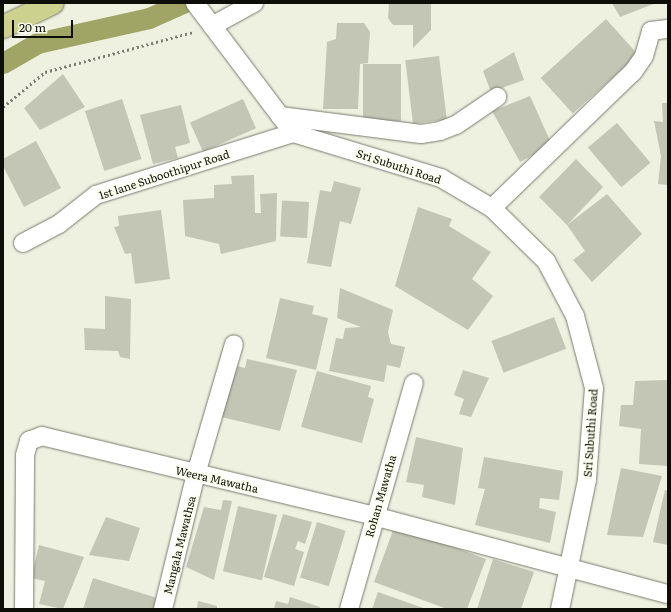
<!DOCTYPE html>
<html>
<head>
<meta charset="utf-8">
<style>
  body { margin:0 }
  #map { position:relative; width:671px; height:612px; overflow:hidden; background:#eef0e0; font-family:Literata,serif }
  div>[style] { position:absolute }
  .canal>* { height:21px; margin:-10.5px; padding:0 10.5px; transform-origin:10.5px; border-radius:10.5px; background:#a0a566 }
  .building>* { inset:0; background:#c3c5b5; transform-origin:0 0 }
  .path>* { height:2.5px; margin-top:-1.25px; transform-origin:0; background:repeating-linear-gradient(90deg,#7e7f74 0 2px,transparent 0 5px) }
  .roads { filter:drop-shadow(0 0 1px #797b6c) drop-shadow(0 0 1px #797b6c) }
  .minor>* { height:18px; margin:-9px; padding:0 9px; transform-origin:9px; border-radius:9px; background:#fff }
  .primary>* { height:22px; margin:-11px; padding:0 11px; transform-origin:11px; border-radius:11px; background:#cdd18e }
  span { translate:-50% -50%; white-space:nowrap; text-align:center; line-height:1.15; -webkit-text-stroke:3.5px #fcfeed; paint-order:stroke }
  .street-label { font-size:11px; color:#0d0e08 }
  .frame { position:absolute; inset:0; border:4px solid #0d0e08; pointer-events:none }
  .scale { position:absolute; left:12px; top:20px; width:61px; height:18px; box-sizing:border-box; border:2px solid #0d0e08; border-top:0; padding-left:5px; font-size:12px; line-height:14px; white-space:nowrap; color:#0d0e08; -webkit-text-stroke:3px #fcfeed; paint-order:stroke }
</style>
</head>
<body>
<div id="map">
  <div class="canal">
    <div style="left:3px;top:63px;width:39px;rotate:-30deg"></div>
    <div style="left:37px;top:43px;width:115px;rotate:-12.6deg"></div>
    <div style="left:149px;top:18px;width:37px;rotate:-24deg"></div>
  </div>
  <div class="building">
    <div style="clip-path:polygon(389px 3px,431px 3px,431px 30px,413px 48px,413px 25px,393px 25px,388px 18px)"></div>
    <div style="clip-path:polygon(612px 3px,656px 3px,620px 17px)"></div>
    <div style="left:606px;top:19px;width:48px;height:88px;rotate:48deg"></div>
    <div style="clip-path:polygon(337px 23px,364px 23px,370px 32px,368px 63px,360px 64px,358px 109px,323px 109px,327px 42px,336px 39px)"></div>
    <div style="clip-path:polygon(514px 52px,524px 80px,491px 92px,483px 71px)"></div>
    <div style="left:439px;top:56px;width:64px;height:34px;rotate:83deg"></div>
    <div style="left:401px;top:64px;width:57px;height:38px;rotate:90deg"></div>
    <div style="clip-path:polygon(63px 74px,85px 107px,40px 130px,24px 108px)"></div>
    <div style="clip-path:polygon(530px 96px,552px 145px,520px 162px,492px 111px)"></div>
    <div style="left:122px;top:99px;width:63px;height:39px;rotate:72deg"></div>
    <div style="left:243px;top:99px;width:32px;height:58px;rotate:66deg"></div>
    <div style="clip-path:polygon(662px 103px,668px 103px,668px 185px,658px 184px,661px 156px,654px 121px,663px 122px)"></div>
    <div style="clip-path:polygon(181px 105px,190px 143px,175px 147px,178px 158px,153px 164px,140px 115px)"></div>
    <div style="left:617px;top:123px;width:52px;height:38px;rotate:50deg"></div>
    <div style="clip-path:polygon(36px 141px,61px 188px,24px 207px,3px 166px,3px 159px)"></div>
    <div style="clip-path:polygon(576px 159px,603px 187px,567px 225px,607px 194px,642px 234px,592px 282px,573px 260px,585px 251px,567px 225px,539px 197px)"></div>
    <div style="clip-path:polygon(254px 175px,255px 213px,261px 213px,260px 194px,277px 193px,276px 241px,221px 254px,219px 244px,185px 236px,183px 200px,214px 198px,214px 185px,232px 184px,231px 176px)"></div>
    <div style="clip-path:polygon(334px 181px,361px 188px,351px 224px,340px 221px,331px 267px,307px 263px,320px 190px,331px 192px)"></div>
    <div style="left:309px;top:202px;width:36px;height:27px;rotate:93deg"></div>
    <div style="clip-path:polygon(418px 207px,452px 219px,449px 226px,491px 252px,472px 279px,493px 296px,468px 330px,395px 286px)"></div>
    <div style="clip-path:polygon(161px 210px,170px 279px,135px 284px,131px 253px,125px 254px,114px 227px,119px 226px,118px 216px)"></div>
    <div style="clip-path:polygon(340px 288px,393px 310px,388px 332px,391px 344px,405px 347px,400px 368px,387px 365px,384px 382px,329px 371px,336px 338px,343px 339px,345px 328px,361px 327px,337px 318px)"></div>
    <div style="clip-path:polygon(105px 296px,131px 299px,130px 359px,120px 357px,118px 351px,85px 350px,84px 328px,105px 329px)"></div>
    <div style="clip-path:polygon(280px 298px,314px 306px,312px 314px,328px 318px,316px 370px,266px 358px)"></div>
    <div style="left:554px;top:317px;width:34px;height:67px;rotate:69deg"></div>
    <div style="clip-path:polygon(247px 359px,297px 370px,280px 431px,221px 417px,233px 365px,245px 368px)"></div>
    <div style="clip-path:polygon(463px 370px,489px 378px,471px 417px,459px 414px,464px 399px,454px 395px)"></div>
    <div style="clip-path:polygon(317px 371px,371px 386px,368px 397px,374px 399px,362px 443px,301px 427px)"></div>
    <div style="clip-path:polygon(668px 380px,668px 466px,639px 464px,641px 429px,619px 426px,621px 405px,633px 405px,635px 381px)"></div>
    <div style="clip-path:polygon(416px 437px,463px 448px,455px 505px,422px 497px,424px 485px,406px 482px)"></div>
    <div style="clip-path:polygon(484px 457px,563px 471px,559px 500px,540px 498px,539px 508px,556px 512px,550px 543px,475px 525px,485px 489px,478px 488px)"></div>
    <div style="clip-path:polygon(621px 468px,662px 476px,643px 537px,607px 535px)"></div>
    <div style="clip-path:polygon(665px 490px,668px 491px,668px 545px,653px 542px)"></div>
    <div style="clip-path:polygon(223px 500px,232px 501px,214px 580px,186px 567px,204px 507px,221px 510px)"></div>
    <div style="left:238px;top:506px;width:40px;height:67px;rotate:13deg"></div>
    <div style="clip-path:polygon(283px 514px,312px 522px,305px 544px,298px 541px,295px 549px,304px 552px,294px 586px,264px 577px)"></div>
    <div style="clip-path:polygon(106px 517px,140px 528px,129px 561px,89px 555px)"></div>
    <div style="left:317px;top:522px;width:30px;height:58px;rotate:17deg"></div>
    <div style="clip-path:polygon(395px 525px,486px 559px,467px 609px,447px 609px,374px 582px)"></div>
    <div style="clip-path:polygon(39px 545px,84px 557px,63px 609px,39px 604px,45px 581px,31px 578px)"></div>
    <div style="clip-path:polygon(493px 559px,534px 572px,521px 609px,477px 609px)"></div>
    <div style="clip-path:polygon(93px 578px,157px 598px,153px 609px,83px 609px)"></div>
    <div style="clip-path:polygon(378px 592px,426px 609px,372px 609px)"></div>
    <div style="clip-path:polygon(290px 597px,320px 607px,320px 609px,274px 609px,276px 601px,288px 604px)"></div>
    <div style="clip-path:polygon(198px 601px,217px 606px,217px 609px,197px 609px)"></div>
  </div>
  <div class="path">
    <div style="left:3px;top:107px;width:55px;rotate:-39.8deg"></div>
    <div style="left:45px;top:72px;width:153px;rotate:-15.1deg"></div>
  </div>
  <div class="roads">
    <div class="minor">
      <div style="left:195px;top:3px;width:163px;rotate:53deg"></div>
      <div style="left:293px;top:133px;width:155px;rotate:16.9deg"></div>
      <div style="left:441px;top:178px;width:59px;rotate:30.5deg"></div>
      <div style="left:492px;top:208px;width:76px;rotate:44.5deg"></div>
      <div style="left:546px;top:261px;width:62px;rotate:62.2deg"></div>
      <div style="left:575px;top:316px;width:74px;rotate:75.2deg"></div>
      <div style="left:594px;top:388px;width:92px;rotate:94.4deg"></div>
      <div style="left:587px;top:480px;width:132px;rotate:101.8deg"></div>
      <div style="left:212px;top:26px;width:48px;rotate:-28.7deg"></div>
      <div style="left:280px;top:116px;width:142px;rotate:7.3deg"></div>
      <div style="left:421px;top:134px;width:19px;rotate:-9deg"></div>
      <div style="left:440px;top:131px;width:17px;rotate:-21deg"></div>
      <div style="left:456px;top:125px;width:50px;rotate:-34.3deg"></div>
      <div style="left:492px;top:208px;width:196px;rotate:-44deg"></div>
      <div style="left:633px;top:72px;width:19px;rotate:-55deg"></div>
      <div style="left:644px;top:56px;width:26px;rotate:-74deg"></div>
      <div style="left:651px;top:31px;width:17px;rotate:-7deg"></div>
      <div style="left:23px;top:243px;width:41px;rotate:-27.8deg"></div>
      <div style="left:59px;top:224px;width:47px;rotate:-38.1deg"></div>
      <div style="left:96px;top:195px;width:207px;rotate:-17.5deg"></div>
      <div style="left:24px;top:609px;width:154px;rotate:-89.6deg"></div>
      <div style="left:25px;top:455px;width:15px;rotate:-74deg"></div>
      <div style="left:29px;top:441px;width:14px;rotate:-21deg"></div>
      <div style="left:42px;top:436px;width:342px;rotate:13.5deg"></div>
      <div style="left:374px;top:516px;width:304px;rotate:14.9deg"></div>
      <div style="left:163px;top:609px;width:139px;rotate:-76.3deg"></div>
      <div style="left:196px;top:474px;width:135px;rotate:-73.7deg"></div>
      <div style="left:349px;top:609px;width:235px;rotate:-74deg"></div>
    </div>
    <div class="primary">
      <div style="left:3px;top:27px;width:55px;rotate:-25.6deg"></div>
    </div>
  </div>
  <div class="street-label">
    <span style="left:399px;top:166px;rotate:18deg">Sri Subuthi Road</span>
    <span style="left:164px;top:174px;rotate:-18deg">1st lane Suboothipur Road</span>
    <span style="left:590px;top:433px;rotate:-86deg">Sri Subuthi Road</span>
    <span style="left:217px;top:479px;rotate:13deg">Weera Mawatha</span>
    <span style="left:380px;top:496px;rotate:-74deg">Rohan Mawatha</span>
    <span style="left:179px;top:545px;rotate:-76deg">Mangala Mawathsa</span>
  </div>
  <div class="frame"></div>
  <div class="scale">20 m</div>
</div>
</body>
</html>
